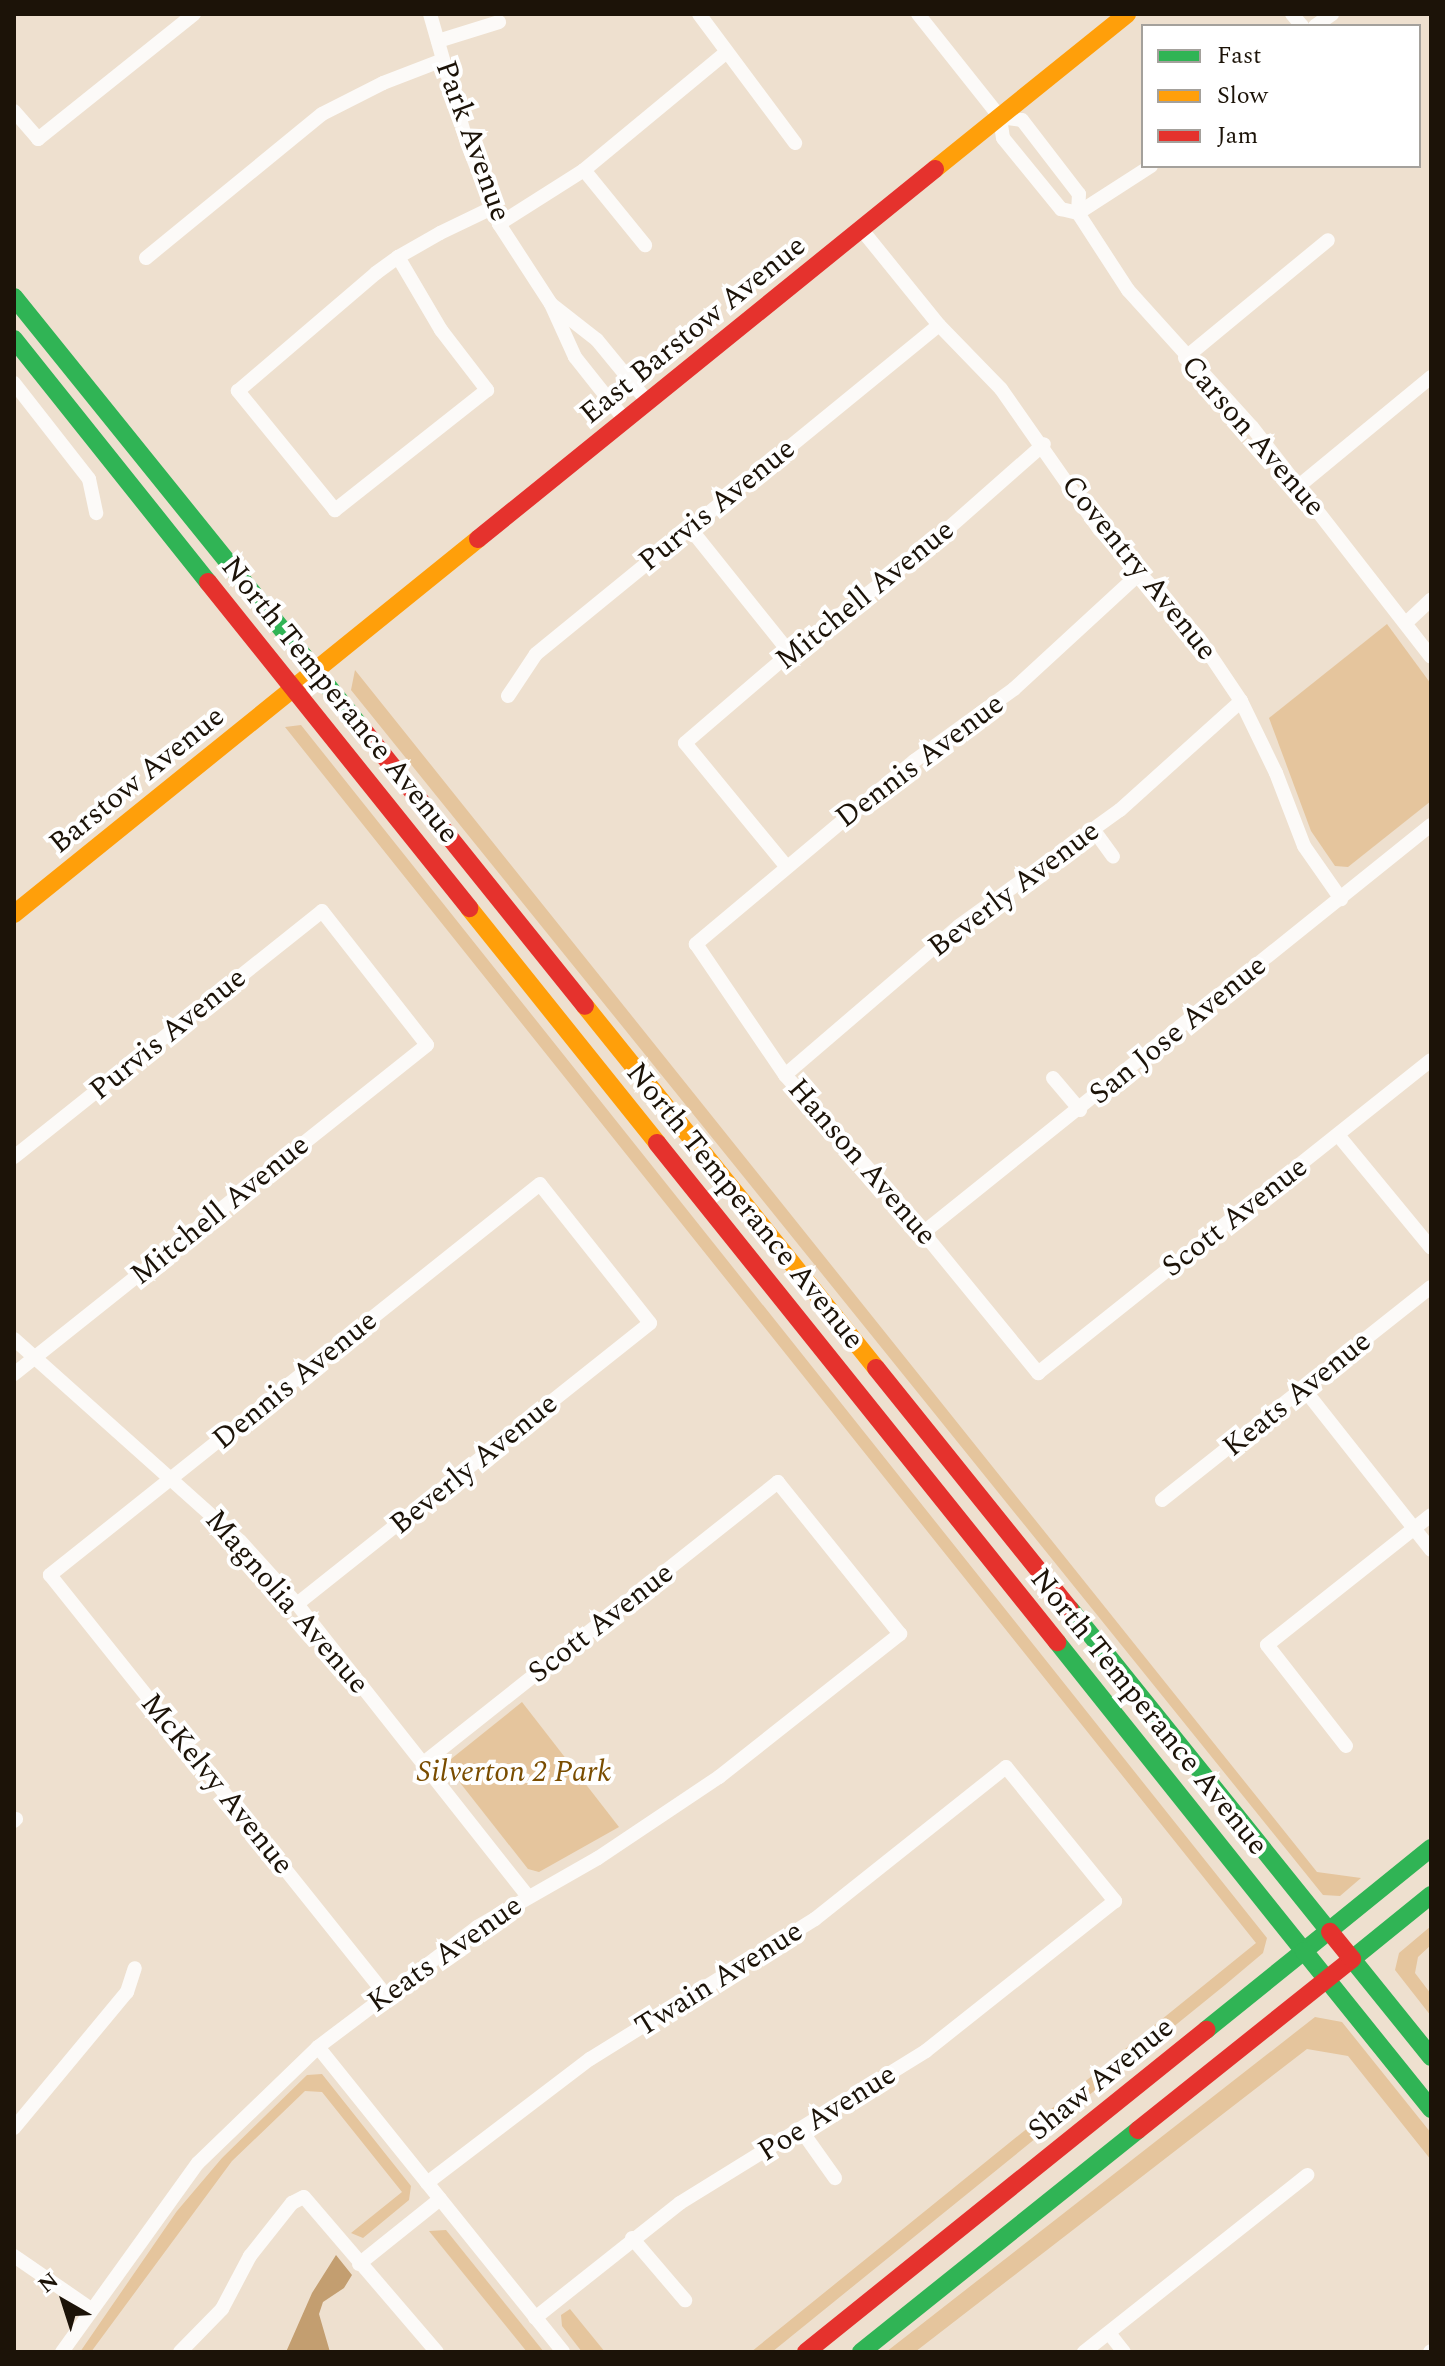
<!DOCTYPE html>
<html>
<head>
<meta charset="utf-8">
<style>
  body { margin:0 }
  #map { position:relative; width:1445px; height:2366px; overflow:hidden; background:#eee0cf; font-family:Spectral,serif }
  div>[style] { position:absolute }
  .green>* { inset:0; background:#e5c59d }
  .water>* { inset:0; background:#c39e70 }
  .street>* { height:14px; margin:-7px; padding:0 7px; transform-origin:7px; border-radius:7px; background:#fcfaf8 }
  .fast>* { height:18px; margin:-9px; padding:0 9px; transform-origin:9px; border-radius:9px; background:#30b455 }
  .slow>* { height:18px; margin:-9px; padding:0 9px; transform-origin:9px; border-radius:9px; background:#ff9f0a }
  .jam>* { height:18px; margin:-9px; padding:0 9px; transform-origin:9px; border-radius:9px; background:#e5322d }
  span { translate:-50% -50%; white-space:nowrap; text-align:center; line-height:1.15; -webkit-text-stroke:8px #fff; paint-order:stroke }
  .street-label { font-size:30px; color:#1c1308 }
  .park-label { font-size:30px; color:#7a4d00; font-style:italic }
  .frame { position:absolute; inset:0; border:16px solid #1c1308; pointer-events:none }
  .legend { position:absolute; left:1141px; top:24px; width:280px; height:144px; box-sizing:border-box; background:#fff; border:2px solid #a4a19c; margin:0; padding:10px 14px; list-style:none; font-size:24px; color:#1c1308 }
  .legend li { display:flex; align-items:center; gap:16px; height:40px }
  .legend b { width:40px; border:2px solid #a4a19c }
  .north { position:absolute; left:24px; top:2262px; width:80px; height:80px; -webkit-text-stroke:6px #fff; paint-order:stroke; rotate:321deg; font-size:22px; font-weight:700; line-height:32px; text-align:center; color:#1c1308 }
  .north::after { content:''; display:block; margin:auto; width:28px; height:36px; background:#1c1308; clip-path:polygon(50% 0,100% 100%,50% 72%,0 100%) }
</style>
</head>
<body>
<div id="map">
  <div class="green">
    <div style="clip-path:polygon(1387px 624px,1431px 684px,1431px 801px,1348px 867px,1335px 866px,1311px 831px,1269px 718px)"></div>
    <div style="clip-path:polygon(355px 670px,1317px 1872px,1361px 1878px,1340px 1896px,1323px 1895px,351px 690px)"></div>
    <div style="clip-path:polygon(301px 725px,1267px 1938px,1263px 1953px,1225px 1985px,772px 2352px,751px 2352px,1256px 1943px,285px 727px)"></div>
    <div style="clip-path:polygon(522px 1702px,619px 1827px,539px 1872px,528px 1869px,450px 1770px,451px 1759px)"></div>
    <div style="clip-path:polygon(1431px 1926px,1431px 1945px,1418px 1957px,1415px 1973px,1431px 1994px,1431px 2016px,1395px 1970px,1399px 1953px)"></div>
    <div style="clip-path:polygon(1315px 2017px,1342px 2022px,1431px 2133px,1431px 2160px,1348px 2056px,1307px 2049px,915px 2352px,886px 2352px)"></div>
    <div style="clip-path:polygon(322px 2074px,411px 2186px,409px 2200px,363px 2238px,351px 2233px,402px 2192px,322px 2092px,305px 2091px,232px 2161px,91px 2352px,80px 2352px,177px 2211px,222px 2158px,307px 2075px)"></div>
    <div style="clip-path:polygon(446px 2230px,544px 2352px,527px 2352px,429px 2231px)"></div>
    <div style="clip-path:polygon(570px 2309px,605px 2352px,582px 2352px,562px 2326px,561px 2315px)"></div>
  </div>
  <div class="water">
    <div style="clip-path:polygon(336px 2255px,352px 2275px,344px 2288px,323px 2302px,319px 2314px,330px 2352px,286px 2352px,312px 2293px)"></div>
  </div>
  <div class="street">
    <div style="left:430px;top:14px;width:134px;rotate:74deg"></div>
    <div style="left:467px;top:143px;width:87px;rotate:68.4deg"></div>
    <div style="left:499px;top:224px;width:95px;rotate:57deg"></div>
    <div style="left:551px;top:304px;width:58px;rotate:65.6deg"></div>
    <div style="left:575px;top:357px;width:80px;rotate:51.6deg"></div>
    <div style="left:699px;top:14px;width:161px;rotate:53.3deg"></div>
    <div style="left:918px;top:14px;width:132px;rotate:51.5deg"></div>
    <div style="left:1000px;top:117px;width:21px;rotate:82deg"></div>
    <div style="left:1003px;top:138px;width:92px;rotate:50.8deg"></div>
    <div style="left:1061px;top:209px;width:17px;rotate:13deg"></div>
    <div style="left:1292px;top:14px;width:16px;rotate:50deg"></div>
    <div style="left:1315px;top:26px;width:21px;rotate:-35deg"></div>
    <div style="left:438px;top:41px;width:64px;rotate:-17.3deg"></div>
    <div style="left:14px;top:111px;width:37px;rotate:49deg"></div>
    <div style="left:38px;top:139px;width:200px;rotate:-38.7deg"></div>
    <div style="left:1000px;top:117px;width:22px;rotate:8deg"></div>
    <div style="left:1022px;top:120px;width:93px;rotate:52.4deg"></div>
    <div style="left:1079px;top:194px;width:19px;rotate:93deg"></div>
    <div style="left:1078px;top:213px;width:92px;rotate:57deg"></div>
    <div style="left:1128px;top:290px;width:185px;rotate:47.9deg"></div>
    <div style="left:1252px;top:427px;width:291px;rotate:52.1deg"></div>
    <div style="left:584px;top:170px;width:97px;rotate:50.9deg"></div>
    <div style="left:1078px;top:213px;width:87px;rotate:-32.8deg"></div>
    <div style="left:499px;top:224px;width:101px;rotate:-32.4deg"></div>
    <div style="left:584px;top:170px;width:182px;rotate:-39.6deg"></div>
    <div style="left:862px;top:230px;width:122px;rotate:51deg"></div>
    <div style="left:939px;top:325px;width:89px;rotate:45.9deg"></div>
    <div style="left:1001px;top:389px;width:171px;rotate:55deg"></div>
    <div style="left:1099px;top:529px;width:147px;rotate:47.5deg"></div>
    <div style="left:1198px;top:637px;width:77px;rotate:56.1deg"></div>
    <div style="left:1241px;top:701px;width:80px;rotate:64.1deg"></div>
    <div style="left:1276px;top:773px;width:78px;rotate:69deg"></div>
    <div style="left:1304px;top:846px;width:65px;rotate:55.1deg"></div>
    <div style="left:398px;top:257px;width:85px;rotate:59.5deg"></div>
    <div style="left:441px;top:330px;width:76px;rotate:52.5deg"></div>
    <div style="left:487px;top:390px;width:194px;rotate:141.7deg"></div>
    <div style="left:335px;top:510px;width:154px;rotate:-129.2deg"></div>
    <div style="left:238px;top:391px;width:182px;rotate:-40.5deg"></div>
    <div style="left:376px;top:273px;width:27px;rotate:-36deg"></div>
    <div style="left:398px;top:257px;width:48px;rotate:-29.7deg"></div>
    <div style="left:440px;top:233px;width:58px;rotate:-25.7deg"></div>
    <div style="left:146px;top:258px;width:227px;rotate:-39.3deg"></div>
    <div style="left:322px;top:114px;width:68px;rotate:-26.9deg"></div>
    <div style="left:383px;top:83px;width:64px;rotate:-21deg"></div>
    <div style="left:551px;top:304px;width:58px;rotate:38deg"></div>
    <div style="left:597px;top:340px;width:80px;rotate:50.6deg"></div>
    <div style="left:1185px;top:358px;width:185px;rotate:-39.5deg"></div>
    <div style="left:14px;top:383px;width:122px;rotate:52deg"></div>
    <div style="left:89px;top:479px;width:35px;rotate:78deg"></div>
    <div style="left:1300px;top:485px;width:170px;rotate:-39.5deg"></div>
    <div style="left:689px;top:527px;width:161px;rotate:51.3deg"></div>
    <div style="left:1140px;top:573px;width:171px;rotate:137.4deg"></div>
    <div style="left:1014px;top:689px;width:123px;rotate:144.2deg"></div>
    <div style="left:914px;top:761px;width:285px;rotate:140deg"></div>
    <div style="left:696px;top:944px;width:158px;rotate:55.8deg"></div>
    <div style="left:785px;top:1075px;width:171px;rotate:48.3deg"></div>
    <div style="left:899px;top:1203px;width:220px;rotate:50.7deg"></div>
    <div style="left:1038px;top:1373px;width:502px;rotate:-38.54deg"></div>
    <div style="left:1407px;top:622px;width:33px;rotate:-43deg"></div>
    <div style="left:508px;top:696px;width:50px;rotate:-56.3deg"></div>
    <div style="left:536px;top:654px;width:520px;rotate:-39.23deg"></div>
    <div style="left:1093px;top:829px;width:34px;rotate:54deg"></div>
    <div style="left:786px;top:866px;width:159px;rotate:-129.4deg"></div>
    <div style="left:685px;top:743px;width:138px;rotate:-40.6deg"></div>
    <div style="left:790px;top:653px;width:160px;rotate:-37.4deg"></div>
    <div style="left:917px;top:556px;width:169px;rotate:-41.4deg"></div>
    <div style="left:785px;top:1075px;width:229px;rotate:-40.6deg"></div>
    <div style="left:959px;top:926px;width:198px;rotate:-35.8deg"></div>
    <div style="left:1120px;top:810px;width:163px;rotate:-42deg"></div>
    <div style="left:1053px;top:1078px;width:42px;rotate:49.8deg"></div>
    <div style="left:1338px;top:1135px;width:146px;rotate:50.5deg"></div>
    <div style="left:14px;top:1157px;width:394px;rotate:-38.6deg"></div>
    <div style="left:322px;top:911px;width:170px;rotate:51.9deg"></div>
    <div style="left:427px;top:1045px;width:528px;rotate:141.46deg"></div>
    <div style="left:924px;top:1232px;width:650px;rotate:-38.76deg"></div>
    <div style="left:14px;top:1339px;width:303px;rotate:41.8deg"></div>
    <div style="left:240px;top:1541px;width:85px;rotate:47.9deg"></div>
    <div style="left:297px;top:1604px;width:372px;rotate:51.7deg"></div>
    <div style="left:1304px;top:1389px;width:205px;rotate:51.7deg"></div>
    <div style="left:1162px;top:1500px;width:343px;rotate:-38.4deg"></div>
    <div style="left:297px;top:1604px;width:451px;rotate:-38.5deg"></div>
    <div style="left:650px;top:1323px;width:177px;rotate:-128.4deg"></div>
    <div style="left:540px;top:1184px;width:627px;rotate:141.41deg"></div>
    <div style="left:50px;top:1575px;width:536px;rotate:51.36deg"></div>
    <div style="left:1346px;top:1746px;width:128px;rotate:-128deg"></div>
    <div style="left:1267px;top:1645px;width:209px;rotate:-38.4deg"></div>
    <div style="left:14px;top:1821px;width:3px;rotate:-45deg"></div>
    <div style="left:318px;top:2047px;width:391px;rotate:51.2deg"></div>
    <div style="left:14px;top:2128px;width:177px;rotate:-50.3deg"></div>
    <div style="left:127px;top:1992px;width:25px;rotate:-72deg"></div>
    <div style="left:801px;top:2130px;width:59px;rotate:54.7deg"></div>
    <div style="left:427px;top:2183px;width:205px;rotate:-37.3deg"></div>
    <div style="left:590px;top:2059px;width:265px;rotate:-31.9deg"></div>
    <div style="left:815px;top:1919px;width:244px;rotate:-38.5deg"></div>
    <div style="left:1006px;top:1767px;width:173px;rotate:50.9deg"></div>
    <div style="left:1115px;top:1901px;width:241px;rotate:141.6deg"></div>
    <div style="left:926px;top:2051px;width:289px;rotate:148.3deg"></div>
    <div style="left:680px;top:2203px;width:185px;rotate:141.6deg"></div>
    <div style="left:632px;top:2238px;width:82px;rotate:49.5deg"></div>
    <div style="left:14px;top:2256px;width:93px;rotate:34.5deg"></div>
    <div style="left:359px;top:2264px;width:104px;rotate:-38.7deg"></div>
    <div style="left:1109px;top:2333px;width:24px;rotate:52deg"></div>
    <div style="left:62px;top:2352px;width:233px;rotate:-54.3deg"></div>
    <div style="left:198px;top:2163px;width:167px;rotate:-44deg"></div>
    <div style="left:318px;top:2047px;width:199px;rotate:-37deg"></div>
    <div style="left:477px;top:1927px;width:139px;rotate:-29.7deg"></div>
    <div style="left:598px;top:1858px;width:146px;rotate:-33.8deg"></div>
    <div style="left:719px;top:1777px;width:231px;rotate:-38.3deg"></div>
    <div style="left:900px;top:1634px;width:195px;rotate:-128.8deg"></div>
    <div style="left:778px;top:1482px;width:452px;rotate:141.6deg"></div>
    <div style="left:180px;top:2352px;width:60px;rotate:-45.7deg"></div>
    <div style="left:222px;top:2309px;width:60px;rotate:-62.2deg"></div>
    <div style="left:250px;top:2256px;width:68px;rotate:-51.6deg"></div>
    <div style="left:292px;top:2203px;width:13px;rotate:-27deg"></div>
    <div style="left:304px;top:2197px;width:204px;rotate:49.4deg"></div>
    <div style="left:1084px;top:2352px;width:285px;rotate:-38.4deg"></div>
    <div style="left:1430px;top:2352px;width:1px;rotate:-45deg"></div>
  </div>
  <div class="fast">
    <div style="left:14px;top:297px;width:551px;rotate:51.11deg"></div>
    <div style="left:14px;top:339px;width:311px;rotate:51.4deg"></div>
    <div style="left:1070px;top:1609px;width:415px;rotate:51.2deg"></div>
    <div style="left:1057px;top:1642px;width:396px;rotate:51.4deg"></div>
    <div style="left:1304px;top:1951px;width:126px;rotate:141.1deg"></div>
    <div style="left:1431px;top:1848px;width:164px;rotate:141deg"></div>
    <div style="left:1304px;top:1951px;width:203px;rotate:51.2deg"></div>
    <div style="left:1431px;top:1895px;width:102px;rotate:141deg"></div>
    <div style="left:1352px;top:1959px;width:126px;rotate:51.1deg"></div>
    <div style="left:861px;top:2352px;width:355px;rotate:-38.7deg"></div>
  </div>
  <div class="slow">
    <div style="left:935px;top:169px;width:247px;rotate:-38.9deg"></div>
    <div style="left:469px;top:908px;width:301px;rotate:51.3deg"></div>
    <div style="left:14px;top:914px;width:597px;rotate:-38.94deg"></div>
    <div style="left:585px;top:1006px;width:464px;rotate:51.2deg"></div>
  </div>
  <div class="jam">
    <div style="left:478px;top:539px;width:588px;rotate:-38.99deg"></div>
    <div style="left:208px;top:582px;width:418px;rotate:51.3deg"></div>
    <div style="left:360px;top:726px;width:359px;rotate:51.2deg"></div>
    <div style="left:657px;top:1143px;width:640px;rotate:51.28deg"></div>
    <div style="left:876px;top:1368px;width:309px;rotate:51.2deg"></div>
    <div style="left:1138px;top:2130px;width:274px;rotate:-38.6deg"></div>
    <div style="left:1352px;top:1959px;width:35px;rotate:-129deg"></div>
    <div style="left:806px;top:2352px;width:514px;rotate:-38.83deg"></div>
  </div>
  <div class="street-label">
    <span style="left:473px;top:141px;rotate:70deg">Park Avenue</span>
    <span style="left:693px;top:330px;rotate:-39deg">East Barstow Avenue</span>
    <span style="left:1253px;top:436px;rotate:49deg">Carson Avenue</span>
    <span style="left:717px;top:505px;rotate:-39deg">Purvis Avenue</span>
    <span style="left:1139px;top:568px;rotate:51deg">Coventry Avenue</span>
    <span style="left:865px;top:595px;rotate:-39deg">Mitchell Avenue</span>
    <span style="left:340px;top:700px;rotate:51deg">North Temperance Avenue</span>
    <span style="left:920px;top:761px;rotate:-37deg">Dennis Avenue</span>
    <span style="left:137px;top:780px;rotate:-39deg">Barstow Avenue</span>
    <span style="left:1014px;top:889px;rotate:-37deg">Beverly Avenue</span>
    <span style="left:1178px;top:1030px;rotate:-39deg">San Jose Avenue</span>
    <span style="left:168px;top:1034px;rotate:-39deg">Purvis Avenue</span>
    <span style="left:862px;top:1162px;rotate:49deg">Hanson Avenue</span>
    <span style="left:745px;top:1206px;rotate:51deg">North Temperance Avenue</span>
    <span style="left:220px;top:1210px;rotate:-39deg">Mitchell Avenue</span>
    <span style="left:1235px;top:1217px;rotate:-38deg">Scott Avenue</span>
    <span style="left:295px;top:1380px;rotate:-39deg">Dennis Avenue</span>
    <span style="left:1297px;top:1394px;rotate:-39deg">Keats Avenue</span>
    <span style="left:474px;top:1464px;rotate:-39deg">Beverly Avenue</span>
    <span style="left:287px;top:1602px;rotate:49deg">Magnolia Avenue</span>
    <span style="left:601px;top:1623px;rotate:-38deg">Scott Avenue</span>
    <span style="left:1149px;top:1712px;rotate:51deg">North Temperance Avenue</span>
    <span style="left:217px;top:1784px;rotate:51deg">McKelvy Avenue</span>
    <span style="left:445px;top:1954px;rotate:-35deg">Keats Avenue</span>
    <span style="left:719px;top:1979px;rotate:-32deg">Twain Avenue</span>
    <span style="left:1101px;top:2079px;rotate:-39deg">Shaw Avenue</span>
    <span style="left:827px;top:2113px;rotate:-32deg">Poe Avenue</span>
  </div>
  <div class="park-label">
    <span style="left:514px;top:1772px">Silverton 2 Park</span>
  </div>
  <div class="frame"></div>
  <ul class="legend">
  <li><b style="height:10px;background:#30b455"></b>Fast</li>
  <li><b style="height:10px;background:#ff9f0a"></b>Slow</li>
  <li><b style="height:10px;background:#e5322d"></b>Jam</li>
  </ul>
  <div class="north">N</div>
</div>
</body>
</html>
